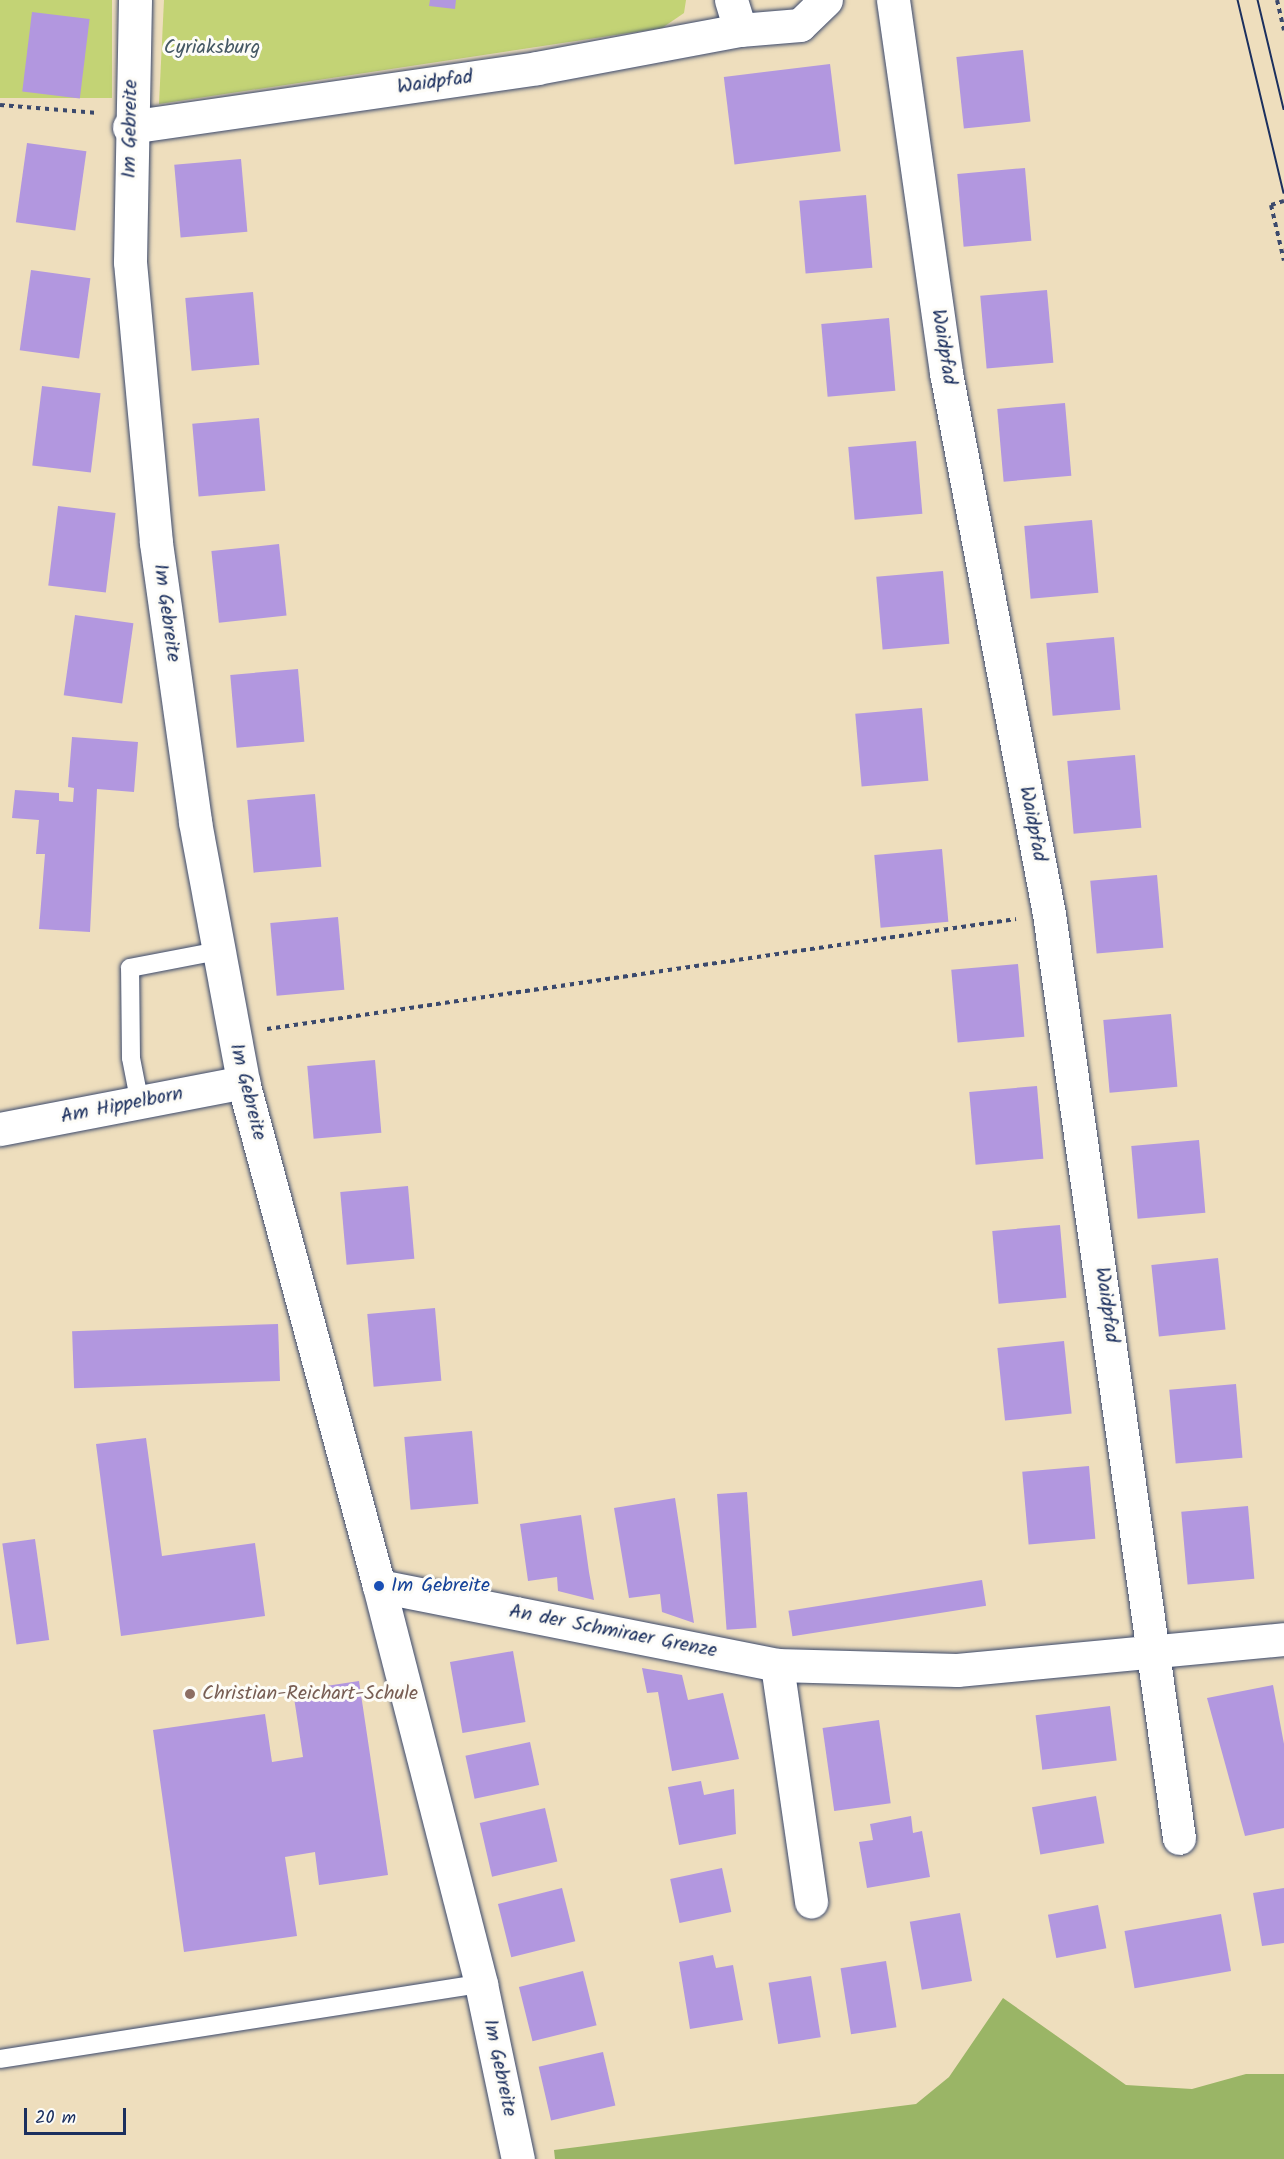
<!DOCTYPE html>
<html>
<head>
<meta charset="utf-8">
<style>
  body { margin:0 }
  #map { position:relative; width:1284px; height:2159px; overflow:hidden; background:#eedebd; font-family:Kalam,sans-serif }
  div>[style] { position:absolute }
  .green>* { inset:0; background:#c3d375; transform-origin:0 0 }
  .forest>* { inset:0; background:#9ab566 }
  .building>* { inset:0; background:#b297df; transform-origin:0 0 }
  .path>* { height:4px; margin-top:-2px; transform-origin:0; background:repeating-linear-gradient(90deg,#3b496c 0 4.5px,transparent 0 9px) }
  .roads { filter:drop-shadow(0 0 2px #3b496c) drop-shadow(0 0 2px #3b496c) }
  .service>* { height:18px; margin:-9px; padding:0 9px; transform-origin:9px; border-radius:9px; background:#fff }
  .minor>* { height:33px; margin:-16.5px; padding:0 16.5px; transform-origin:16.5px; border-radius:16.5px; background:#fff }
  .tram>* { height:1.5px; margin:-0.75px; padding:0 0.75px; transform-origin:0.75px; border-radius:0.75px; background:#1b2f5e }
  .dots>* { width:16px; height:16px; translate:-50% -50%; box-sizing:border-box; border:3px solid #fdfcf7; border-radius:50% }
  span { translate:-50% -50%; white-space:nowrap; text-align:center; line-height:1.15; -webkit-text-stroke:6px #fdfcf7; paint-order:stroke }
  .park-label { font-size:20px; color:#455864 }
  .street-label { font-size:20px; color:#1b2f5e }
  .transit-label { font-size:20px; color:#164399 }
  .left { translate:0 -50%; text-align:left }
  .education-label { font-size:20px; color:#785e54 }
  .scale { position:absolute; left:24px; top:2108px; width:102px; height:27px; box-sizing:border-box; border:3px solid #1b2f5e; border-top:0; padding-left:8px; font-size:18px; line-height:21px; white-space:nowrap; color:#1b2f5e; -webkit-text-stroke:4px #fdfcf7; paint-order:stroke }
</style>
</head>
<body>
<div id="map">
  <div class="green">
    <div style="left:0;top:0;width:112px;height:98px"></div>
    <div style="clip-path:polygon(164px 0,686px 0,684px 13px,662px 28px,159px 104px)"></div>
  </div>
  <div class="forest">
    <div style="clip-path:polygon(1003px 1998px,1126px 2085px,1192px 2089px,1246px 2074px,1284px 2074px,1284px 2159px,555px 2159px,554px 2150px,916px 2104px,949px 2077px)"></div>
  </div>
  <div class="building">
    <div style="clip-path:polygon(430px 0,456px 0,455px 9px,429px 6px)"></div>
    <div style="left:32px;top:12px;width:58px;height:80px;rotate:7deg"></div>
    <div style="left:1023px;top:50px;width:72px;height:67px;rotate:84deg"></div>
    <div style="left:830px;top:64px;width:88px;height:107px;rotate:83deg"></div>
    <div style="left:27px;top:143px;width:60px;height:80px;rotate:8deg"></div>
    <div style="left:241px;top:159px;width:73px;height:67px;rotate:85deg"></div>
    <div style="left:1025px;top:168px;width:73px;height:68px;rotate:85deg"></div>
    <div style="left:866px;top:195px;width:73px;height:67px;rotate:85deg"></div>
    <div style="left:31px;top:270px;width:60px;height:81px;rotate:8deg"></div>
    <div style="left:1047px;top:290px;width:73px;height:67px;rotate:85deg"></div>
    <div style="left:253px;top:292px;width:73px;height:68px;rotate:85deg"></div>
    <div style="left:889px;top:318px;width:73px;height:68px;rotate:85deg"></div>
    <div style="left:42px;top:386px;width:59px;height:80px;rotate:7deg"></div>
    <div style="left:1065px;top:403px;width:73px;height:68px;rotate:85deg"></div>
    <div style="left:259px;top:418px;width:73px;height:67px;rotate:85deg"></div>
    <div style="left:916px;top:441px;width:73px;height:68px;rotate:85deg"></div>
    <div style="left:58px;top:506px;width:58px;height:80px;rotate:7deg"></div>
    <div style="left:1092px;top:520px;width:73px;height:68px;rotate:85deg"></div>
    <div style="left:279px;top:544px;width:72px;height:68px;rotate:84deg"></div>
    <div style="left:943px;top:571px;width:73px;height:67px;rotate:85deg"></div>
    <div style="left:75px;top:615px;width:59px;height:81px;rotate:8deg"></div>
    <div style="left:1114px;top:637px;width:73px;height:68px;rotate:85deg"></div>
    <div style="left:298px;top:669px;width:73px;height:68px;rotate:85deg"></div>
    <div style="left:922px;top:708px;width:73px;height:67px;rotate:85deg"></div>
    <div style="clip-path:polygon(72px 737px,138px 742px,134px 792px,97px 789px,90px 932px,39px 929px,45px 854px,36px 854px,39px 820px,12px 818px,15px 790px,59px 793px,59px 801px,73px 802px,74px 788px,68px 787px)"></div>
    <div style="left:1135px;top:755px;width:73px;height:68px;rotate:85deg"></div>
    <div style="left:315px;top:794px;width:73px;height:68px;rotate:85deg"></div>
    <div style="left:942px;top:849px;width:73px;height:68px;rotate:85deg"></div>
    <div style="left:1157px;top:875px;width:73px;height:67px;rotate:85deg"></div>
    <div style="left:338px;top:917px;width:73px;height:68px;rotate:85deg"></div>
    <div style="left:1018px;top:964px;width:73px;height:67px;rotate:85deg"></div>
    <div style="left:1171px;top:1014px;width:73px;height:68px;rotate:85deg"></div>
    <div style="left:375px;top:1060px;width:73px;height:68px;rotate:85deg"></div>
    <div style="left:1037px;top:1086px;width:73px;height:68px;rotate:85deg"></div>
    <div style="left:1199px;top:1140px;width:73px;height:68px;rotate:85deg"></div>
    <div style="left:408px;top:1186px;width:73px;height:68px;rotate:85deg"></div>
    <div style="left:1060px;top:1225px;width:73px;height:68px;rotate:85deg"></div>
    <div style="left:1218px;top:1258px;width:72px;height:67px;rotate:84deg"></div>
    <div style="left:435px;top:1308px;width:73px;height:68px;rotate:85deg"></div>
    <div style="left:278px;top:1324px;width:57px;height:206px;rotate:88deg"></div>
    <div style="left:1064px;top:1341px;width:73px;height:67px;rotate:84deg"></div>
    <div style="left:1236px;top:1384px;width:74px;height:67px;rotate:85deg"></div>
    <div style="left:472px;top:1431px;width:73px;height:68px;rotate:85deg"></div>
    <div style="clip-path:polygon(146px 1438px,162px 1556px,255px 1543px,265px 1616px,121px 1636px,96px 1444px)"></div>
    <div style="left:1089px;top:1466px;width:73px;height:67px;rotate:85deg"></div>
    <div style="left:747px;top:1492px;width:136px;height:30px;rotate:86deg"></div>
    <div style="clip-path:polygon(675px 1498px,694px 1623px,662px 1612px,660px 1594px,629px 1598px,614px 1508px)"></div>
    <div style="left:1248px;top:1506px;width:73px;height:67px;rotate:85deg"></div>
    <div style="clip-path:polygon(581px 1515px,589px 1572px,594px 1600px,558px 1591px,557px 1577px,528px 1581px,520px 1524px)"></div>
    <div style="left:35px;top:1539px;width:102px;height:33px;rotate:82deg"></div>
    <div style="left:982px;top:1580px;width:26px;height:196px;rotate:81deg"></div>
    <div style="left:513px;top:1651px;width:72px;height:64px;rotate:80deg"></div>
    <div style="clip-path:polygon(642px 1668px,682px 1675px,688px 1700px,723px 1693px,739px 1759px,672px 1771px,658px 1692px,647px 1693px)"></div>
    <div style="clip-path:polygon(359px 1681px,388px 1875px,319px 1885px,315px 1852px,285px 1857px,297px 1936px,184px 1952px,153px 1730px,265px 1714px,272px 1762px,303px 1757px,293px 1691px)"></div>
    <div style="clip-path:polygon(1273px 1685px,1284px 1744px,1284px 1828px,1245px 1836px,1207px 1698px)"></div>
    <div style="left:1110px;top:1706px;width:55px;height:75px;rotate:83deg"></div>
    <div style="left:879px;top:1720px;width:84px;height:57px;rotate:82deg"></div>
    <div style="left:530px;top:1742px;width:44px;height:66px;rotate:78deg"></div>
    <div style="clip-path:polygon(701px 1781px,704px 1795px,734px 1789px,736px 1834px,679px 1845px,668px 1787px)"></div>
    <div style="left:1096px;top:1796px;width:48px;height:65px;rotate:80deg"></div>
    <div style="left:545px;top:1808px;width:55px;height:67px;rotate:77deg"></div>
    <div style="clip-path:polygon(911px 1816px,913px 1833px,922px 1831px,930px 1877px,867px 1888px,859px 1842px,873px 1840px,870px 1824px)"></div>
    <div style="left:722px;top:1868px;width:45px;height:53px;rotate:78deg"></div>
    <div style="left:562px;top:1888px;width:55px;height:66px;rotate:76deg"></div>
    <div style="clip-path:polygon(1284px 1888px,1284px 1943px,1262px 1946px,1253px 1893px)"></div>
    <div style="left:1098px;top:1905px;width:44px;height:51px;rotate:79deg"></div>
    <div style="left:960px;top:1913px;width:69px;height:51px;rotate:80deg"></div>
    <div style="left:1221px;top:1914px;width:58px;height:98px;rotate:80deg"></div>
    <div style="clip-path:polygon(713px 1955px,716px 1968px,733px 1965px,743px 2020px,690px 2029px,679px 1962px)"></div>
    <div style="left:886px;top:1961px;width:67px;height:46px;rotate:81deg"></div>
    <div style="left:583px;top:1971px;width:56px;height:66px;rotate:76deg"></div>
    <div style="left:811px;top:1976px;width:62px;height:43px;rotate:81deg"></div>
    <div style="left:603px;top:2052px;width:55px;height:66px;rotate:77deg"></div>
  </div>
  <div class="path">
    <div style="left:1277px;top:0;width:31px;rotate:77deg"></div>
    <div style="left:0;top:105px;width:98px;rotate:4.7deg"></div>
    <div style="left:1284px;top:201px;width:14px;rotate:163deg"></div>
    <div style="left:1271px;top:205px;width:57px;rotate:76.9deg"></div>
    <div style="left:267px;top:1029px;width:757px;rotate:-8.35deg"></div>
  </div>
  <div class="roads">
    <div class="service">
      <div style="left:140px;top:1104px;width:47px;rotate:-101.1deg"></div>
      <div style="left:131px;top:1058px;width:90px;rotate:-90.6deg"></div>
      <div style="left:130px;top:968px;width:90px;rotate:-10.9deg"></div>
      <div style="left:0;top:2059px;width:487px;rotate:-8.9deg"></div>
    </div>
    <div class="minor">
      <div style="left:135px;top:0;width:262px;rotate:91.1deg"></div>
      <div style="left:130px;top:262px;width:282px;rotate:84.7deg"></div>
      <div style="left:156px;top:543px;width:282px;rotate:82deg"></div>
      <div style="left:195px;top:822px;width:264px;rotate:79.5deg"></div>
      <div style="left:243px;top:1082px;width:522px;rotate:74.9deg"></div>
      <div style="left:379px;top:1586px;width:411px;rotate:75.6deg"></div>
      <div style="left:481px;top:1984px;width:179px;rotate:78.1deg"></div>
      <div style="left:731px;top:0;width:31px;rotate:73deg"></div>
      <div style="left:740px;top:30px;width:60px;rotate:-4.8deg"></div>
      <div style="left:800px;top:25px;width:36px;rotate:-44deg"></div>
      <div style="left:893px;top:0;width:377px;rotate:81.9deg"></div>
      <div style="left:946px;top:373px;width:551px;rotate:79.22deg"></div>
      <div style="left:1049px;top:914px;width:933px;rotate:81.99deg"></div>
      <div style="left:129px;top:127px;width:412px;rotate:-8.2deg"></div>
      <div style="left:537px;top:68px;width:207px;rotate:-10.6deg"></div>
      <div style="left:0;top:1129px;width:248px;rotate:-10.9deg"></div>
      <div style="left:379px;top:1586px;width:406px;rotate:11.2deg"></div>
      <div style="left:777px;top:1665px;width:180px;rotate:1.6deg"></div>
      <div style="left:957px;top:1670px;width:328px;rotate:-5.4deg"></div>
      <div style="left:777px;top:1665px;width:239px;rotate:81.8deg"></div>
    </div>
  </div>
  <div class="tram">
    <div style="left:1238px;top:0;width:198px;rotate:76.6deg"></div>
    <div style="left:1258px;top:0;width:112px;rotate:76.6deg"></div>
  </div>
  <div class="dots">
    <div style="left:379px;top:1586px;background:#1a4fb4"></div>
    <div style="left:190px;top:1694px;background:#8d6e63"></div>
  </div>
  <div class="park-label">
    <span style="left:212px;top:48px">Cyriaksburg</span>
  </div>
  <div class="street-label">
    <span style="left:435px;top:83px;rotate:-8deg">Waidpfad</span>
    <span style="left:131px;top:129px;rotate:-89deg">Im Gebreite</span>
    <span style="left:943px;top:347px;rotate:81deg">Waidpfad</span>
    <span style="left:166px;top:613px;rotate:82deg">Im Gebreite</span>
    <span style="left:1032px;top:824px;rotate:79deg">Waidpfad</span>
    <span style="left:247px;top:1092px;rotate:76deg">Im Gebreite</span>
    <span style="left:122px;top:1106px;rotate:-11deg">Am Hippelborn</span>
    <span style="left:1106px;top:1305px;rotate:82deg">Waidpfad</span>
    <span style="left:613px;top:1632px;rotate:11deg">An der Schmiraer Grenze</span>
    <span style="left:499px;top:2068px;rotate:78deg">Im Gebreite</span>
  </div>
  <div class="transit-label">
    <span class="left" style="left:391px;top:1586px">Im Gebreite</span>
  </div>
  <div class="education-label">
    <span class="left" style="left:202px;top:1694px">Christian-Reichart-Schule</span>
  </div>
  <div class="scale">20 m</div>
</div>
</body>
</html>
